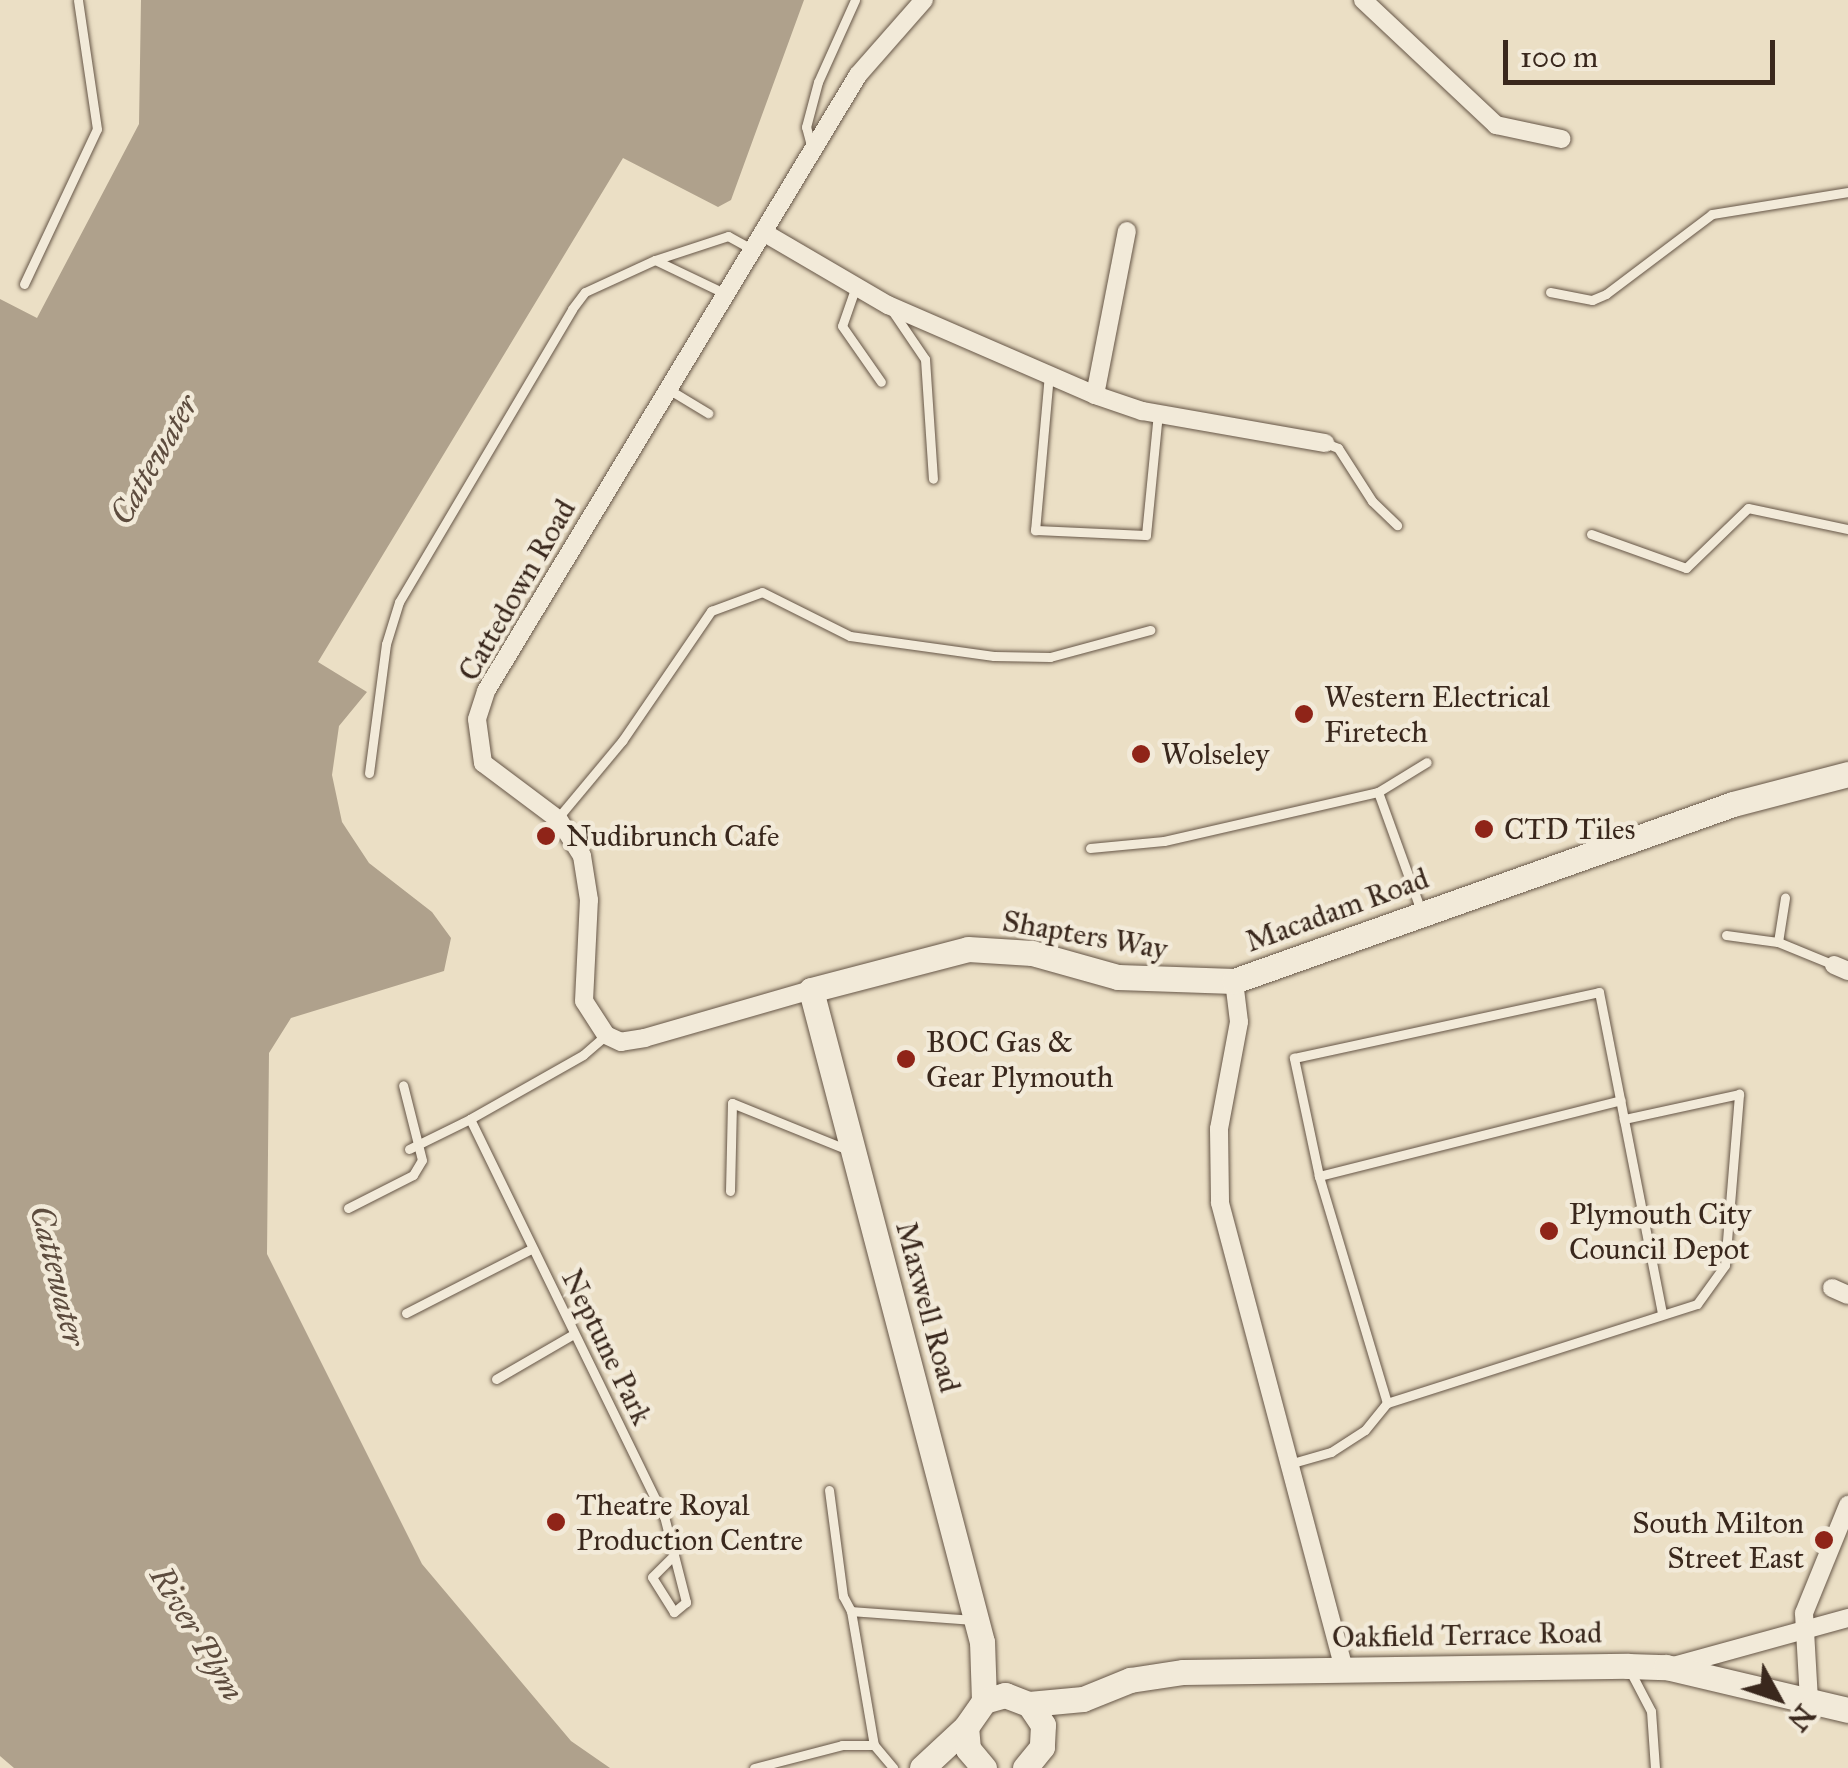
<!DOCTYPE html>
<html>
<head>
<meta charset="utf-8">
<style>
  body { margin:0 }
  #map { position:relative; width:1848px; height:1768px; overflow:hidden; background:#ebdfc5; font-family:"IM FELL Great Primer",serif }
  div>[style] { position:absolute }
  .water>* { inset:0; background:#afa18c }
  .roads { filter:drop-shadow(0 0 2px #665647) drop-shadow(0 0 2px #665647) }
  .lane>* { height:9px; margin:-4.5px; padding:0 4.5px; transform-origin:4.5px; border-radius:4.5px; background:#f2ead9 }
  .street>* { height:18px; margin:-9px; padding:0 9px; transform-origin:9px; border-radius:9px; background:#f2ead9 }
  .secondary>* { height:25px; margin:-12.5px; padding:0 12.5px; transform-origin:12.5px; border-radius:12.5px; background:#f2ead9 }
  .dots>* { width:28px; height:28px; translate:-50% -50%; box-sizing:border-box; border:5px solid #f2ead9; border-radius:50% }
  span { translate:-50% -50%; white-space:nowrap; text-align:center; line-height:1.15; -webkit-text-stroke:9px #f2ead9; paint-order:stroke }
  .street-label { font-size:30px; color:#3a281d }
  .poi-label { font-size:30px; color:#3a281d }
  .left { translate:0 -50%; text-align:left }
  .right { translate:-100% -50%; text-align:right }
  .water-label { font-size:32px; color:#5d4c3e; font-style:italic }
  .north { position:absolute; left:1728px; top:1648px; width:100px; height:100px; -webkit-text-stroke:8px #f2ead9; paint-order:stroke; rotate:130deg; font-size:28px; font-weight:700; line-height:40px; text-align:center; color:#3a281d }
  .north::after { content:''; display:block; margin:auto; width:35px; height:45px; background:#3a281d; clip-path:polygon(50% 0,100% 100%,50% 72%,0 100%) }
  .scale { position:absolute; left:1503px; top:40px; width:272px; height:45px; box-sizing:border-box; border:5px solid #3a281d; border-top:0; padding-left:12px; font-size:30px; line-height:35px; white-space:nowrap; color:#3a281d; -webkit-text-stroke:8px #f2ead9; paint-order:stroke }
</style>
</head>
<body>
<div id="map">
  <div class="water">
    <div style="clip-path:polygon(141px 0,804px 0,731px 200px,718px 207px,623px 158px,318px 662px,367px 692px,339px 726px,332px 775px,342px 822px,369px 863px,432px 912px,451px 938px,444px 971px,291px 1018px,269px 1053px,267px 1254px,422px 1564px,571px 1741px,610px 1768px,14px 1768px,0 1756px,0 299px,37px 318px,139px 124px)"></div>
  </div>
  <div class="roads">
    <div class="lane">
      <div style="left:812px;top:149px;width:23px;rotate:-105deg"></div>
      <div style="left:806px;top:127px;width:47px;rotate:-75.1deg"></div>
      <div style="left:818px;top:82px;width:90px;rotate:-65.7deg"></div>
      <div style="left:655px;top:260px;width:77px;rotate:-18.2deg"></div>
      <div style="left:728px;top:236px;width:29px;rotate:29deg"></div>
      <div style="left:24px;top:284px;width:171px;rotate:-64.8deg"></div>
      <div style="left:97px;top:129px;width:130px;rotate:-98.4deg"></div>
      <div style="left:856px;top:286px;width:42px;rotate:109.3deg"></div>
      <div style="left:842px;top:326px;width:68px;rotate:55.1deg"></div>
      <div style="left:1550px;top:292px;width:43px;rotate:10.8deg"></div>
      <div style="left:1592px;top:300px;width:15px;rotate:-23deg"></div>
      <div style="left:1606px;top:294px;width:133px;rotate:-37deg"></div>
      <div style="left:1712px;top:214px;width:138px;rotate:-9.2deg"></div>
      <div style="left:893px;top:312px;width:57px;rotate:55.8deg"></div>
      <div style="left:925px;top:359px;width:120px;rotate:86.2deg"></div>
      <div style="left:1049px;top:374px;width:157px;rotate:95.1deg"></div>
      <div style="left:1035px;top:530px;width:111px;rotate:2.6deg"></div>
      <div style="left:1146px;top:535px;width:123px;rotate:-84.4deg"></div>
      <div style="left:668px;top:389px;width:47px;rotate:31deg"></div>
      <div style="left:1325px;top:443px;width:14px;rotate:21deg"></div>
      <div style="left:1338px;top:448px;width:63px;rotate:57.3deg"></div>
      <div style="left:1372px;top:501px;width:35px;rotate:44deg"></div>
      <div style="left:1591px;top:534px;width:101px;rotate:19.7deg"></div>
      <div style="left:1686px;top:568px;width:86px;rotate:-44.1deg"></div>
      <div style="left:1748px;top:508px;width:102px;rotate:11.9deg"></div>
      <div style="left:369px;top:773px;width:130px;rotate:-82.5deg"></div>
      <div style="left:386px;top:644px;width:44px;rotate:-72.8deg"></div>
      <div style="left:399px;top:602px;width:340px;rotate:-59.4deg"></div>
      <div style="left:572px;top:309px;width:21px;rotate:-53deg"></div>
      <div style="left:585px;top:292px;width:77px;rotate:-24.6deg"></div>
      <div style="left:655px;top:260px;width:79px;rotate:25.6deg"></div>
      <div style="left:1378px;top:792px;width:57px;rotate:-31.5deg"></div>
      <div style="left:557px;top:819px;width:102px;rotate:-50.2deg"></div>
      <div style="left:622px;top:741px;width:158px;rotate:-55.6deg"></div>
      <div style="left:711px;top:611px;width:54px;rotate:-20.4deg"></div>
      <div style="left:762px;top:592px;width:98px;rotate:26.6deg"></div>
      <div style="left:850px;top:636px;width:145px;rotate:7.9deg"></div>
      <div style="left:994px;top:656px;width:56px;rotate:1deg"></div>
      <div style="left:1050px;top:657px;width:104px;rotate:-15.1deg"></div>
      <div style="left:1090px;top:848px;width:74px;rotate:-5.4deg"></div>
      <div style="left:1164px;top:841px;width:220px;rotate:-12.9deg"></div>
      <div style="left:1378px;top:792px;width:127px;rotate:70.1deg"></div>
      <div style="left:1726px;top:935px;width:52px;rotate:7.7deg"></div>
      <div style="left:1778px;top:942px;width:61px;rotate:22.3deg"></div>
      <div style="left:1778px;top:942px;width:45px;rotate:-81deg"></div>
      <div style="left:606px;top:1035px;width:30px;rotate:139deg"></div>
      <div style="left:583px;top:1055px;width:130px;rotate:150.5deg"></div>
      <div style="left:470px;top:1119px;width:442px;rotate:64deg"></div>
      <div style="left:664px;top:1516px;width:40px;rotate:75.6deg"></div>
      <div style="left:674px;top:1555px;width:49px;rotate:75.7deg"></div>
      <div style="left:686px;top:1602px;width:16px;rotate:140deg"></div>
      <div style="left:674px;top:1612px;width:41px;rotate:-122.2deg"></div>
      <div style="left:652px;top:1577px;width:31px;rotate:-45deg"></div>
      <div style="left:409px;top:1149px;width:68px;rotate:-26.2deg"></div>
      <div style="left:1319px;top:1176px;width:311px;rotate:-14.1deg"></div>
      <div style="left:730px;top:1191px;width:88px;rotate:-88.7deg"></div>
      <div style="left:732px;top:1103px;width:123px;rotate:22deg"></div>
      <div style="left:348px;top:1208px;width:73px;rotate:-26.9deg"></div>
      <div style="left:413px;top:1175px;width:17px;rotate:-59deg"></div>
      <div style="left:422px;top:1160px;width:77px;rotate:-104.2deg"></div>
      <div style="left:406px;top:1313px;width:140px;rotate:-27.1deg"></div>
      <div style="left:496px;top:1379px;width:88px;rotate:-30.1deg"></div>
      <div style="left:1387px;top:1403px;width:237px;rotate:-106.7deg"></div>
      <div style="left:1319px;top:1176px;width:121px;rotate:-102deg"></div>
      <div style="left:1294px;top:1058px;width:312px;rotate:-12.2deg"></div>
      <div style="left:1599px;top:992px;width:327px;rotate:78.9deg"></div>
      <div style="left:1289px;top:1464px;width:44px;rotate:-15.9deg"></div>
      <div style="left:1331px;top:1452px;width:40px;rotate:-32.9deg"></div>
      <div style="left:1365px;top:1430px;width:35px;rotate:-51deg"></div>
      <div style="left:1387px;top:1403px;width:325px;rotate:-17.7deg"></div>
      <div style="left:1697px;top:1304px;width:48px;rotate:-54.3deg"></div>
      <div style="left:1725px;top:1265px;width:172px;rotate:-85.3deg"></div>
      <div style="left:1739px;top:1094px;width:118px;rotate:167.7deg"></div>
      <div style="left:829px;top:1490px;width:107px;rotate:82.5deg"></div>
      <div style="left:843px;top:1596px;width:17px;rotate:62deg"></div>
      <div style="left:851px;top:1611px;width:122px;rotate:4.2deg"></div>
      <div style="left:851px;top:1611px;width:136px;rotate:80.3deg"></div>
      <div style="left:1629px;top:1669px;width:47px;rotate:62.4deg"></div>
      <div style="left:1651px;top:1711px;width:57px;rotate:86deg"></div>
      <div style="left:754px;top:1768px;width:91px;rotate:-14.6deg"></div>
      <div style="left:842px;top:1745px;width:32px"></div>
      <div style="left:874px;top:1745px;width:30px;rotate:50deg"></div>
    </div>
    <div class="street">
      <div style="left:1363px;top:0;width:183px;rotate:43.2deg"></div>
      <div style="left:1496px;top:125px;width:67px;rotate:12deg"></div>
      <div style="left:763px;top:232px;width:145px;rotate:30.3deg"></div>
      <div style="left:888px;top:305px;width:226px;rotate:23.5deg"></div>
      <div style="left:1095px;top:395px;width:50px;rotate:18.8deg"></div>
      <div style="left:1142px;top:411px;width:186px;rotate:9.9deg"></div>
      <div style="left:1095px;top:395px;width:167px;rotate:-79deg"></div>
      <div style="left:1834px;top:965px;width:15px;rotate:23deg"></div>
      <div style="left:1234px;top:981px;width:41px;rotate:83deg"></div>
      <div style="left:1239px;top:1022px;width:109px;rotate:100.6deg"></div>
      <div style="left:1219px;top:1129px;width:74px;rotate:89.2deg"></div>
      <div style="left:1220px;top:1203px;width:481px;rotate:75.1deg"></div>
      <div style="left:811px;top:990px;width:173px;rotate:163.9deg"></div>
      <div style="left:645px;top:1038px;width:24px;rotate:171deg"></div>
      <div style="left:621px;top:1042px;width:17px;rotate:-155deg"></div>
      <div style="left:606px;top:1035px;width:40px;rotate:-122.9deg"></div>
      <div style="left:584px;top:1001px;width:101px;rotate:-87.2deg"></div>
      <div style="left:589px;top:900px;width:45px;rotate:-99deg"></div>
      <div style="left:582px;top:856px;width:43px;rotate:-122.6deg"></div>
      <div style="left:559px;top:820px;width:95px;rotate:-143.1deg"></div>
      <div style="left:483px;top:763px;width:44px;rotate:-97.8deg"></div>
      <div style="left:477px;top:719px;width:29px;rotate:-72deg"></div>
      <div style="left:486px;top:691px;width:720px;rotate:-58.87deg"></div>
      <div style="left:858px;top:75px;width:100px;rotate:-48.7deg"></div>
      <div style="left:1832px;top:1288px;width:17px;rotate:24deg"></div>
      <div style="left:1670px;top:1667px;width:185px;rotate:-15.4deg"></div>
      <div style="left:1809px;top:1700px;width:87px;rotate:-93.3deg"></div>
      <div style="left:1804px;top:1613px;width:117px;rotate:-67.8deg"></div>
    </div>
    <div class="secondary">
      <div style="left:984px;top:1701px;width:59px;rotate:-91.9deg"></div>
      <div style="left:982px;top:1642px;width:674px;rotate:-104.7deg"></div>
      <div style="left:811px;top:990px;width:162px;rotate:-14.6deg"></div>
      <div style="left:968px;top:949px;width:64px;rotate:3.6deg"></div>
      <div style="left:1032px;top:953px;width:89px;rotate:15.6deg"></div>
      <div style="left:1118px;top:977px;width:116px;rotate:2deg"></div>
      <div style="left:1234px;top:981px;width:529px;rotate:-19.53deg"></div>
      <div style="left:1733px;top:804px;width:119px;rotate:-14.6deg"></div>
      <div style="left:1029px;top:1704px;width:54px;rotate:-5.3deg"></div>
      <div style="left:1083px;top:1699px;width:51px;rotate:-22deg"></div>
      <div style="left:1130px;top:1680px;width:54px;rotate:-8.6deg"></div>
      <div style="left:1183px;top:1672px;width:445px;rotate:-0.8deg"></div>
      <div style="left:1628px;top:1666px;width:38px;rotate:2deg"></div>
      <div style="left:1666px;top:1667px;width:187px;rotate:13.3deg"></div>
      <div style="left:922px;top:1768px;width:60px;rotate:-43deg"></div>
      <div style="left:984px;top:1768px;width:25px;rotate:-130deg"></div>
      <div style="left:968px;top:1749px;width:22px;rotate:-95deg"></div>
      <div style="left:966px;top:1727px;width:32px;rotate:-55deg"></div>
      <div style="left:984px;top:1701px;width:22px;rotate:-16deg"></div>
      <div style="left:1005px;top:1695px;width:26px;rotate:21deg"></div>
      <div style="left:1029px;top:1704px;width:25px;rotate:56deg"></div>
      <div style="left:1043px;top:1725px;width:22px;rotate:93deg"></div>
      <div style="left:1042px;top:1747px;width:27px;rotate:129deg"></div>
    </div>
  </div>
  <div class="dots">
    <div style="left:1304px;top:714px;background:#8f2418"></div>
    <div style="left:1141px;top:754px;background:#8f2418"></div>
    <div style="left:1484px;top:829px;background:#8f2418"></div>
    <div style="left:546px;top:836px;background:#8f2418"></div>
    <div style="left:906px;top:1059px;background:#8f2418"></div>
    <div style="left:1549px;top:1231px;background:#8f2418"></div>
    <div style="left:556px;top:1522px;background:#8f2418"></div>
    <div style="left:1824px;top:1540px;background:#8f2418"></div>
  </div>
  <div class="street-label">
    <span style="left:517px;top:590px;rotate:-60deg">Cattedown Road</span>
    <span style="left:1337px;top:910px;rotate:-20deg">Macadam Road</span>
    <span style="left:1085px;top:935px;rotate:10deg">Shapters Way</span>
    <span style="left:928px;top:1307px;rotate:75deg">Maxwell Road</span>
    <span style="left:607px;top:1347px;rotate:64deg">Neptune Park</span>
    <span style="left:1467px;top:1635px;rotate:-1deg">Oakfield Terrace Road</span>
  </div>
  <div class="poi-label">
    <span class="left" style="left:1324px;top:714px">Western Electrical<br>Firetech</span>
    <span class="left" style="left:1161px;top:754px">Wolseley</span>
    <span class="left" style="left:1504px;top:829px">CTD Tiles</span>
    <span class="left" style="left:566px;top:836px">Nudibrunch Cafe</span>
    <span class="left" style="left:926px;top:1059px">BOC Gas &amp;<br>Gear Plymouth</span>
    <span class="left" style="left:1569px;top:1231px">Plymouth City<br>Council Depot</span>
    <span class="left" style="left:576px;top:1522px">Theatre Royal<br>Production Centre</span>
    <span class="right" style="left:1804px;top:1540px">South Milton<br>Street East</span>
  </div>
  <div class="water-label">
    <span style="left:155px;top:460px;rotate:-60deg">Cattewater</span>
    <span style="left:57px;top:1276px;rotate:76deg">Cattewater</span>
    <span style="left:196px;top:1634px;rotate:59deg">River Plym</span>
  </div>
  <div class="north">N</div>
  <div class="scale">100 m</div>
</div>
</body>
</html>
